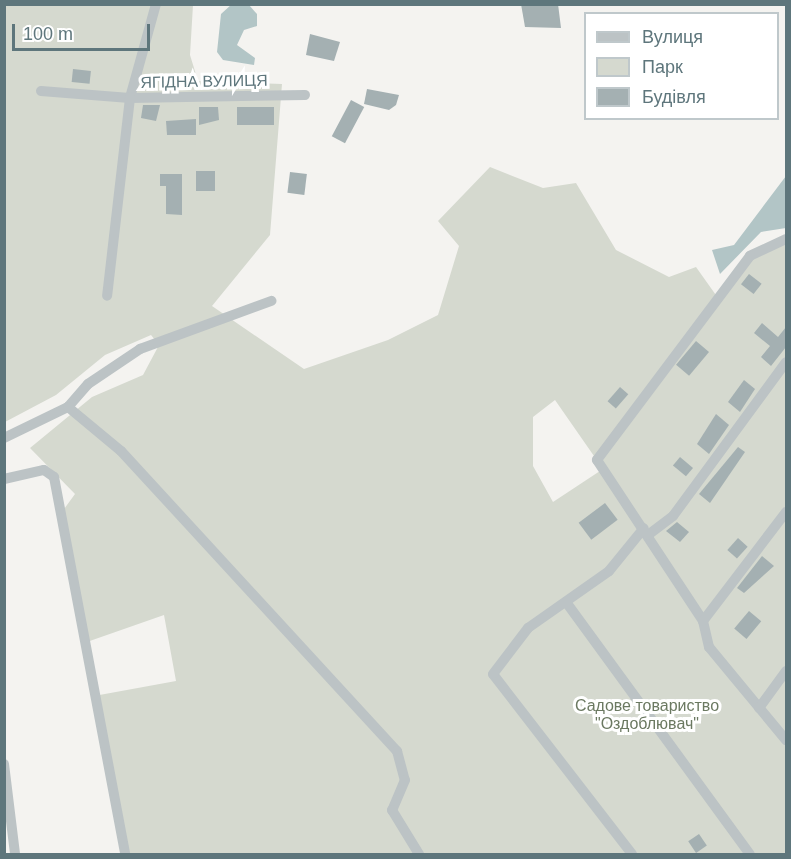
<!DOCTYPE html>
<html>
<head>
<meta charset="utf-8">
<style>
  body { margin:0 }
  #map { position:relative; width:791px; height:859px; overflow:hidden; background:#f4f3f0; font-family:Arial,sans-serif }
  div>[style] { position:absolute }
  .green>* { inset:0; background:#d5d9cf }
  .water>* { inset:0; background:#b2c5c6 }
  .building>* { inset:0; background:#a4b0b2; transform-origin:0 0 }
  .minor>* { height:10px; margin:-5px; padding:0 5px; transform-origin:5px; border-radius:5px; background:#bcc3c5 }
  span { translate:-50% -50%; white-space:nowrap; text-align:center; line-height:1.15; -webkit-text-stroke:6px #fff; paint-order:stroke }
  .street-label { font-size:16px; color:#5e767c }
  .park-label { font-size:16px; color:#6b7961 }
  .frame { position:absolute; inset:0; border:6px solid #5e767c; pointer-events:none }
  .legend { position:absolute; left:584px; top:12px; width:195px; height:108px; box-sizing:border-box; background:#fff; border:2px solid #bfc8cb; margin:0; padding:8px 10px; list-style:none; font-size:18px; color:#5e767c }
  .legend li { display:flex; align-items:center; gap:12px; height:30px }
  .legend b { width:30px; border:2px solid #bfc8cb }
  .scale { position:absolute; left:12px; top:24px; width:138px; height:27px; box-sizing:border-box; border:3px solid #5e767c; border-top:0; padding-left:8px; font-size:18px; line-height:21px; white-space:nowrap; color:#5e767c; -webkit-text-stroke:4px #fff; paint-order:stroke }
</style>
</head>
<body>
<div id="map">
  <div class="green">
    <div style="clip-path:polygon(evenodd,5px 5px,193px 5px,190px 55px,198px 81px,282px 84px,270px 235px,212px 306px,304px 369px,388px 340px,438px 315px,459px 246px,438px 221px,490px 167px,543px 188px,576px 183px,616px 250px,669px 277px,696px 267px,718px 298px,750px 256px,786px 239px,786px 854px,125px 854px,94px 696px,176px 681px,164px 615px,84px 643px,59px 516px,75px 494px,30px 448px,92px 397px,143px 375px,159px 345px,151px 335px,105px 355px,56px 395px,5px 422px,5px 5px,555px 400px,603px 469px,553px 502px,533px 466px,533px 417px,555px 400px)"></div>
  </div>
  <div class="water">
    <div style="clip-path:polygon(232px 4px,249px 5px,257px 14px,257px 26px,244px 30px,237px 45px,255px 58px,254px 65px,223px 60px,217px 52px,221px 14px)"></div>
    <div style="clip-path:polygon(786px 176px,786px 228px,761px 232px,720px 274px,712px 250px,734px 245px)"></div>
  </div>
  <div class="building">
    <div style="clip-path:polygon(521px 4px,558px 4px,561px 28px,525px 27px)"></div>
    <div style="clip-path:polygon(310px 34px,340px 42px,334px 61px,306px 55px)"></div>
    <div style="left:73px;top:69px;width:18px;height:13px;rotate:6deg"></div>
    <div style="clip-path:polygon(367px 89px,399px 95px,396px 105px,389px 110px,364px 104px)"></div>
    <div style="left:351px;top:100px;width:15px;height:41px;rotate:28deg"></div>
    <div style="clip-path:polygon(143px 105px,160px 105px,156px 121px,141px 118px)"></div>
    <div style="clip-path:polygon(199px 107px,218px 107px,219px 120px,199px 125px)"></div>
    <div style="left:274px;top:107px;width:18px;height:37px;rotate:90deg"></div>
    <div style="clip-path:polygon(196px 119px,196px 135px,167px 135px,166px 121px)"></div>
    <div style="left:196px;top:171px;width:19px;height:20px"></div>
    <div style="left:290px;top:172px;width:17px;height:21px;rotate:7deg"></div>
    <div style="clip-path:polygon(160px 174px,182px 174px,182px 215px,166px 214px,166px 186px,160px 186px)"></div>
    <div style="left:749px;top:274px;width:16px;height:13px;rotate:38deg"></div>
    <div style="clip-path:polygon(762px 323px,778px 337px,786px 327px,786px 347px,771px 366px,761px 357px,770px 346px,754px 333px)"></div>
    <div style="left:696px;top:341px;width:17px;height:31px;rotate:40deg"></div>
    <div style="clip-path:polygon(744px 380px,755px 389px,740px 412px,728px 402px)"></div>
    <div style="left:620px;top:387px;width:11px;height:19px;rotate:41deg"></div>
    <div style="clip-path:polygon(716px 414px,729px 425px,709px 454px,697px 444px)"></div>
    <div style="clip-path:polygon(738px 447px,745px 452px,710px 503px,699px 494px)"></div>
    <div style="left:680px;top:457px;width:17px;height:11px;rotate:40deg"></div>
    <div style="left:605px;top:503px;width:21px;height:33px;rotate:53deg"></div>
    <div style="clip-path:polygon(677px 522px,689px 532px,680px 542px,666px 531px)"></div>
    <div style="left:738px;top:538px;width:13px;height:16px;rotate:42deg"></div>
    <div style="clip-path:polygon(762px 556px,774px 566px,744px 593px,737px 588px)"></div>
    <div style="left:749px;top:611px;width:16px;height:23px;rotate:40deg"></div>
    <div style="left:699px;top:834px;width:14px;height:13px;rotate:56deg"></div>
  </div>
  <div class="minor">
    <div style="left:156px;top:4px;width:98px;rotate:105.5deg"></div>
    <div style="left:130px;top:98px;width:175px;rotate:-1deg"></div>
    <div style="left:41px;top:91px;width:89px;rotate:4.5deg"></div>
    <div style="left:130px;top:98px;width:199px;rotate:96.6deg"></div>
    <div style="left:786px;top:239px;width:40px;rotate:155deg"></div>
    <div style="left:750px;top:256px;width:255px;rotate:126.9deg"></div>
    <div style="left:597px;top:460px;width:193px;rotate:56.6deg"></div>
    <div style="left:703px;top:621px;width:27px;rotate:77deg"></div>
    <div style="left:709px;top:647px;width:121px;rotate:50.4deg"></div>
    <div style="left:68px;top:407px;width:30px;rotate:-49deg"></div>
    <div style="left:88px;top:384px;width:63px;rotate:-33.9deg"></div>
    <div style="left:140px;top:349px;width:140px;rotate:-20.1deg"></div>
    <div style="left:4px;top:438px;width:71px;rotate:-25.8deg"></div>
    <div style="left:68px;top:407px;width:69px;rotate:39.7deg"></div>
    <div style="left:121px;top:451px;width:408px;rotate:47.4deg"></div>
    <div style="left:397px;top:751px;width:30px;rotate:75deg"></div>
    <div style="left:405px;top:780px;width:33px;rotate:113deg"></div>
    <div style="left:392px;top:810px;width:52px;rotate:58.5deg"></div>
    <div style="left:4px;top:479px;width:41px;rotate:-12.7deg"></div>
    <div style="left:44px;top:470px;width:12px;rotate:35deg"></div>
    <div style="left:54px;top:477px;width:384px;rotate:79.3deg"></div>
    <div style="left:648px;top:535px;width:31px;rotate:-37deg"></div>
    <div style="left:673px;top:516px;width:191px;rotate:-53.7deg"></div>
    <div style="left:566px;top:602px;width:312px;rotate:53.9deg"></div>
    <div style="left:703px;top:621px;width:137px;rotate:-52.7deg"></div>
    <div style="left:759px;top:708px;width:46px;rotate:-53.9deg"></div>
    <div style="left:4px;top:764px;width:91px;rotate:83deg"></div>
    <div style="left:632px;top:854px;width:227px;rotate:-127.7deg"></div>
    <div style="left:493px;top:674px;width:58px;rotate:-52.7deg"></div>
    <div style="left:528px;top:628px;width:99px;rotate:-35.1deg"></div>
    <div style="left:609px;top:571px;width:55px;rotate:-50.9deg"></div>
  </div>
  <div class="street-label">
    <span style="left:204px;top:82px;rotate:-1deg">ЯГІДНА ВУЛИЦЯ</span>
  </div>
  <div class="park-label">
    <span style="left:647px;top:715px">Садове товариство<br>"Оздоблювач"</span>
  </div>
  <div class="frame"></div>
  <ul class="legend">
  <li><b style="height:8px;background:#bcc3c5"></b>Вулиця</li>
  <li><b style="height:16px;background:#d5d9cf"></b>Парк</li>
  <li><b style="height:16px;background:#a4b0b2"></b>Будівля</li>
  </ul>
  <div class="scale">100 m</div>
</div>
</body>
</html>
